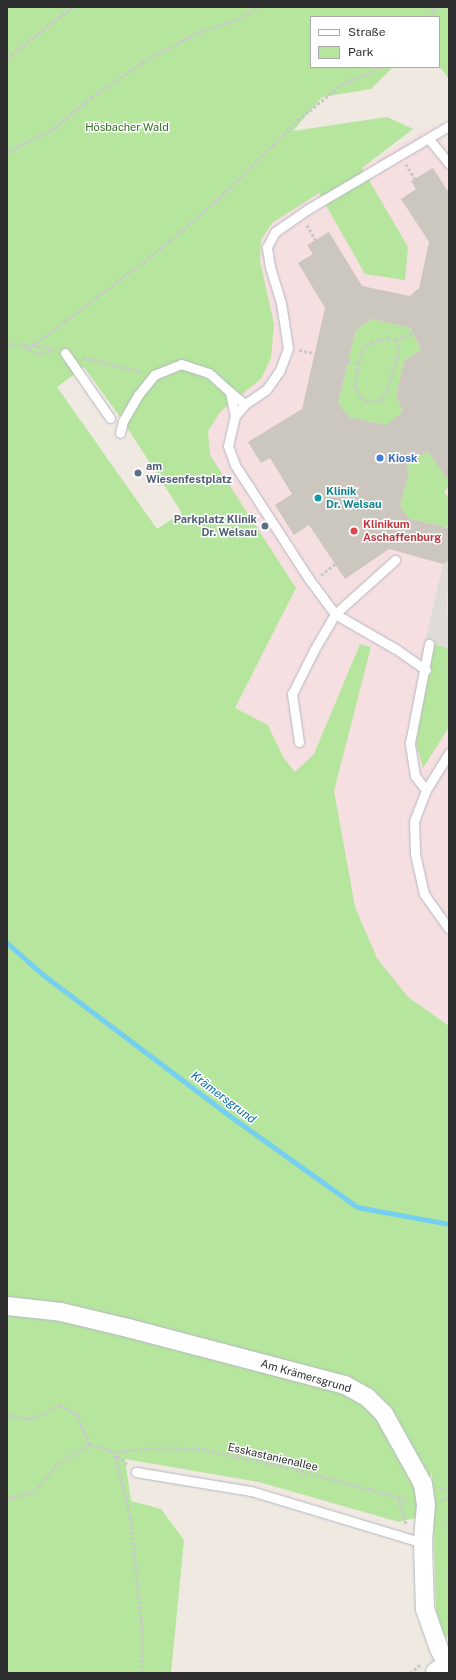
<!DOCTYPE html>
<html>
<head>
<meta charset="utf-8">
<style>
  body { margin:0 }
  #map { position:relative; width:456px; height:1680px; overflow:hidden; background:#efe9e1; font-family:"Public Sans",sans-serif }
  div>[style] { position:absolute }
  .medical>* { inset:0; background:#f5dfe0 }
  .green>* { inset:0; background:#b6e59e }
  .plaza>* { inset:0; background:#dfdcd8 }
  .stream>* { height:5px; margin:-2.5px; padding:0 2.5px; transform-origin:2.5px; border-radius:2.5px; background:#75cff0 }
  .building>* { inset:0; background:#cbc7bf }
  .path>* { height:2.5px; margin-top:-1.25px; transform-origin:0; background:repeating-linear-gradient(90deg,#c9c9c9 0 3px,transparent 0 5px) }
  .roads { filter:drop-shadow(0 0 1px #b4b7c1) drop-shadow(0 0 1px #b4b7c1) }
  .lane>* { height:9px; margin:-4.5px; padding:0 4.5px; transform-origin:4.5px; border-radius:4.5px; background:#fff }
  .street>* { height:18px; margin:-9px; padding:0 9px; transform-origin:9px; border-radius:9px; background:#fff }
  .secondary>* { height:22px; margin:-11px; padding:0 11px; transform-origin:11px; border-radius:11px; background:#fff }
  .dots>* { width:11px; height:11px; translate:-50% -50%; box-sizing:border-box; border:2px solid #fff; border-radius:50% }
  span { translate:-50% -50%; white-space:nowrap; text-align:center; line-height:1.15; -webkit-text-stroke:3px #fff; paint-order:stroke }
  .park-label { font-size:11px; color:#2c6e1b }
  .shop-label { font-size:11px; color:#366cbe; font-weight:700 }
  .left { translate:0 -50%; text-align:left }
  .service-label { font-size:11px; color:#4e5e75; font-weight:700 }
  .right { translate:-100% -50%; text-align:right }
  .culture-label { font-size:11px; color:#0d838f; font-weight:700 }
  .health-label { font-size:11px; color:#be3a42; font-weight:700 }
  .street-label { font-size:11px; color:#2e2e2e }
  .water-label { font-size:12px; color:#0d6fa3; font-style:italic }
  .frame { position:absolute; inset:0; border:8px solid #2e2e2e; pointer-events:none }
  .legend { position:absolute; left:310px; top:16px; width:130px; height:52px; box-sizing:border-box; background:#fff; border:1px solid #ababab; margin:0; padding:5px 7px; list-style:none; font-size:12px; color:#2e2e2e }
  .legend li { display:flex; align-items:center; gap:8px; height:20px }
  .legend b { width:20px; border:1px solid #ababab }
</style>
</head>
<body>
<div id="map">
  <div class="medical">
    <div style="clip-path:polygon(433px 125px,449px 151px,449px 1026px,408px 997px,377px 958px,355px 907px,334px 791px,371px 647px,360px 644px,314px 754px,295px 772px,283px 757px,268px 725px,235px 708px,296px 588px,210px 455px,208px 431px,221px 411px,261px 379px,269px 299px,260px 262px,261px 240px,272px 223px,319px 193px,365px 273px,408px 247px,362px 168px)"></div>
  </div>
  <div class="green">
    <div style="clip-path:polygon(evenodd,7px 7px,449px 7px,449px 79px,439px 66px,439px 17px,311px 17px,311px 67px,393px 67px,371px 89px,322px 97px,293px 131px,387px 117px,413px 129px,362px 168px,408px 247px,405px 280px,365px 274px,319px 193px,272px 223px,261px 240px,260px 261px,274px 324px,271px 358px,261px 379px,221px 411px,208px 431px,210px 455px,296px 588px,235px 708px,268px 725px,283px 757px,295px 772px,314px 754px,360px 644px,371px 647px,334px 791px,355px 907px,377px 958px,408px 997px,449px 1026px,449px 1636px,445px 1638px,436px 1610px,432px 1472px,415px 1518px,399px 1522px,259px 1482px,125px 1459px,131px 1501px,161px 1509px,184px 1540px,171px 1673px,7px 1673px,7px 7px,84px 367px,123px 421px,182px 513px,157px 529px,57px 387px,84px 367px)"></div>
    <div style="clip-path:polygon(372px 319px,410px 328px,421px 350px,404px 361px,396px 396px,403px 412px,386px 425px,349px 417px,338px 403px,356px 330px)"></div>
    <div style="clip-path:polygon(428px 451px,449px 482px,449px 487px,444px 491px,449px 499px,449px 526px,446px 527px,408px 518px,400px 506px,409px 472px,406px 466px)"></div>
    <div style="clip-path:polygon(434px 644px,449px 648px,449px 727px,423px 768px,416px 743px)"></div>
  </div>
  <div class="plaza">
    <div style="clip-path:polygon(449px 560px,447px 606px,449px 648px,425px 642px,443px 564px)"></div>
  </div>
  <div class="stream">
    <div style="left:7px;top:943px;width:47px;rotate:41.5deg"></div>
    <div style="left:42px;top:974px;width:236px;rotate:37.1deg"></div>
    <div style="left:230px;top:1116px;width:156px;rotate:35.6deg"></div>
    <div style="left:357px;top:1207px;width:94px;rotate:10.5deg"></div>
  </div>
  <div class="building">
    <div style="clip-path:polygon(evenodd,433px 168px,449px 193px,449px 482px,428px 451px,406px 466px,409px 472px,400px 506px,408px 518px,449px 528px,449px 560px,443px 564px,389px 549px,345px 579px,309px 525px,294px 535px,275px 505px,292px 494px,270px 458px,261px 463px,248px 442px,302px 409px,325px 308px,298px 263px,313px 254px,307px 245px,329px 232px,362px 286px,410px 296px,419px 288px,429px 242px,401px 199px,416px 189px,411px 181px,433px 168px,372px 319px,410px 328px,421px 350px,404px 361px,396px 396px,403px 412px,386px 425px,349px 417px,338px 403px,356px 330px,372px 319px)"></div>
  </div>
  <div class="path">
    <div style="left:429px;top:17px;width:12px;rotate:-55deg"></div>
    <div style="left:7px;top:58px;width:83px;rotate:-38.1deg"></div>
    <div style="left:7px;top:152px;width:54px;rotate:-26.6deg"></div>
    <div style="left:55px;top:128px;width:48px;rotate:-40.7deg"></div>
    <div style="left:91px;top:97px;width:70px;rotate:-33.9deg"></div>
    <div style="left:149px;top:58px;width:57px;rotate:-27deg"></div>
    <div style="left:200px;top:32px;width:40px;rotate:-18.9deg"></div>
    <div style="left:238px;top:19px;width:23px;rotate:-31deg"></div>
    <div style="left:406px;top:164px;width:17px;rotate:59deg"></div>
    <div style="left:307px;top:225px;width:17px;rotate:59deg"></div>
    <div style="left:7px;top:344px;width:25px;rotate:2deg"></div>
    <div style="left:32px;top:345px;width:14px;rotate:-34deg"></div>
    <div style="left:44px;top:337px;width:146px;rotate:-37.2deg"></div>
    <div style="left:160px;top:249px;width:72px;rotate:-40.5deg"></div>
    <div style="left:215px;top:202px;width:117px;rotate:-44.7deg"></div>
    <div style="left:298px;top:120px;width:55px;rotate:-39.1deg"></div>
    <div style="left:341px;top:85px;width:44px;rotate:-24.2deg"></div>
    <div style="left:32px;top:345px;width:24px;rotate:12deg"></div>
    <div style="left:25px;top:346px;width:15px;rotate:32deg"></div>
    <div style="left:38px;top:354px;width:15px;rotate:-16deg"></div>
    <div style="left:299px;top:350px;width:15px;rotate:11deg"></div>
    <div style="left:83px;top:357px;width:61px;rotate:14.3deg"></div>
    <div style="left:348px;top:361px;width:11px;rotate:10deg"></div>
    <div style="left:359px;top:363px;width:15px;rotate:-74deg"></div>
    <div style="left:363px;top:349px;width:11px;rotate:-41deg"></div>
    <div style="left:371px;top:342px;width:17px;rotate:-13deg"></div>
    <div style="left:388px;top:338px;width:7px;rotate:16deg"></div>
    <div style="left:395px;top:340px;width:19px;rotate:-21deg"></div>
    <div style="left:359px;top:363px;width:23px;rotate:100deg"></div>
    <div style="left:355px;top:386px;width:13px;rotate:61deg"></div>
    <div style="left:361px;top:397px;width:10px;rotate:29deg"></div>
    <div style="left:370px;top:402px;width:11px;rotate:-10deg"></div>
    <div style="left:381px;top:400px;width:14px;rotate:-60deg"></div>
    <div style="left:388px;top:388px;width:32px;rotate:-74deg"></div>
    <div style="left:397px;top:357px;width:9px;rotate:-77deg"></div>
    <div style="left:399px;top:348px;width:9px;rotate:-117deg"></div>
    <div style="left:321px;top:575px;width:18px;rotate:-38deg"></div>
    <div style="left:7px;top:1415px;width:23px;rotate:10deg"></div>
    <div style="left:30px;top:1419px;width:33px;rotate:-25deg"></div>
    <div style="left:60px;top:1405px;width:19px;rotate:28deg"></div>
    <div style="left:77px;top:1414px;width:33px;rotate:67deg"></div>
    <div style="left:440px;top:1488px;width:9px;rotate:18deg"></div>
    <div style="left:398px;top:1497px;width:30px;rotate:73deg"></div>
    <div style="left:7px;top:1499px;width:29px;rotate:-16deg"></div>
    <div style="left:35px;top:1491px;width:35px;rotate:-50deg"></div>
    <div style="left:58px;top:1464px;width:38px;rotate:-32deg"></div>
    <div style="left:90px;top:1444px;width:25px;rotate:18deg"></div>
    <div style="left:114px;top:1452px;width:19px;rotate:43deg"></div>
    <div style="left:441px;top:1500px;width:9px;rotate:-21deg"></div>
    <div style="left:442px;top:1523px;width:7px"></div>
    <div style="left:142px;top:1673px;width:44px;rotate:-90deg"></div>
    <div style="left:142px;top:1629px;width:113px;rotate:-96.1deg"></div>
    <div style="left:130px;top:1517px;width:67px;rotate:-103.8deg"></div>
    <div style="left:114px;top:1452px;width:37px;rotate:-6deg"></div>
    <div style="left:151px;top:1448px;width:51px;rotate:1.1deg"></div>
    <div style="left:202px;top:1449px;width:91px;rotate:12.1deg"></div>
    <div style="left:291px;top:1468px;width:121px;rotate:15.3deg"></div>
    <div style="left:410px;top:1673px;width:13px;rotate:-39deg"></div>
  </div>
  <div class="roads">
    <div class="lane">
      <div style="left:429px;top:139px;width:32px;rotate:51deg"></div>
      <div style="left:65px;top:353px;width:79px;rotate:55.3deg"></div>
      <div style="left:235px;top:416px;width:25px;rotate:-102deg"></div>
      <div style="left:230px;top:392px;width:19px;rotate:39deg"></div>
      <div style="left:120px;top:433px;width:12px;rotate:-76deg"></div>
      <div style="left:123px;top:421px;width:30px;rotate:-60deg"></div>
      <div style="left:138px;top:395px;width:26px;rotate:-51deg"></div>
      <div style="left:154px;top:375px;width:29px;rotate:-22deg"></div>
      <div style="left:181px;top:364px;width:29px;rotate:18deg"></div>
      <div style="left:209px;top:373px;width:28px;rotate:42deg"></div>
      <div style="left:426px;top:670px;width:39px;rotate:-145deg"></div>
      <div style="left:394px;top:648px;width:68px;rotate:-150deg"></div>
      <div style="left:335px;top:614px;width:44px;rotate:-126.6deg"></div>
      <div style="left:309px;top:579px;width:136px;rotate:-123deg"></div>
      <div style="left:235px;top:465px;width:20px;rotate:-110deg"></div>
      <div style="left:228px;top:446px;width:31px;rotate:-77deg"></div>
      <div style="left:235px;top:416px;width:16px;rotate:-50deg"></div>
      <div style="left:245px;top:404px;width:25px;rotate:-34deg"></div>
      <div style="left:266px;top:390px;width:24px;rotate:-55deg"></div>
      <div style="left:280px;top:370px;width:23px;rotate:-70deg"></div>
      <div style="left:288px;top:348px;width:46px;rotate:-98.8deg"></div>
      <div style="left:281px;top:303px;width:38px;rotate:-107deg"></div>
      <div style="left:270px;top:267px;width:20px;rotate:-99deg"></div>
      <div style="left:267px;top:247px;width:17px;rotate:-62deg"></div>
      <div style="left:275px;top:232px;width:40px;rotate:-34.9deg"></div>
      <div style="left:308px;top:209px;width:164px;rotate:-30.5deg"></div>
      <div style="left:299px;top:742px;width:49px;rotate:-98.3deg"></div>
      <div style="left:292px;top:694px;width:49px;rotate:-63.4deg"></div>
      <div style="left:314px;top:650px;width:42px;rotate:-59.7deg"></div>
      <div style="left:335px;top:614px;width:81px;rotate:-42deg"></div>
      <div style="left:449px;top:753px;width:44px;rotate:121.9deg"></div>
      <div style="left:426px;top:790px;width:33px;rotate:111deg"></div>
      <div style="left:414px;top:821px;width:33px;rotate:88deg"></div>
      <div style="left:415px;top:854px;width:41px;rotate:77.3deg"></div>
      <div style="left:424px;top:894px;width:43px;rotate:54.5deg"></div>
      <div style="left:426px;top:790px;width:18px;rotate:-128deg"></div>
      <div style="left:415px;top:776px;width:33px;rotate:-99deg"></div>
      <div style="left:410px;top:743px;width:101px;rotate:-79.1deg"></div>
      <div style="left:136px;top:1472px;width:117px;rotate:9.4deg"></div>
      <div style="left:251px;top:1491px;width:180px;rotate:16.8deg"></div>
    </div>
    <div class="street">
      <div style="left:7px;top:1306px;width:54px;rotate:6.3deg"></div>
      <div style="left:61px;top:1312px;width:69px;rotate:13.4deg"></div>
      <div style="left:128px;top:1328px;width:224px;rotate:14.7deg"></div>
      <div style="left:345px;top:1385px;width:25px;rotate:29deg"></div>
      <div style="left:367px;top:1397px;width:24px;rotate:45deg"></div>
      <div style="left:384px;top:1414px;width:80px;rotate:60.9deg"></div>
      <div style="left:423px;top:1484px;width:21px;rotate:82deg"></div>
      <div style="left:426px;top:1505px;width:38px;rotate:95deg"></div>
      <div style="left:423px;top:1543px;width:66px;rotate:88.3deg"></div>
      <div style="left:425px;top:1609px;width:42px;rotate:70.7deg"></div>
      <div style="left:439px;top:1649px;width:18px;rotate:61deg"></div>
    </div>
    <div class="secondary">
      <div style="left:437px;top:1673px;width:15px;rotate:-37deg"></div>
    </div>
  </div>
  <div class="dots">
    <div style="left:380px;top:458px;background:#3f7fe0"></div>
    <div style="left:138px;top:473px;background:#5c6f8a"></div>
    <div style="left:318px;top:498px;background:#0f9aa8"></div>
    <div style="left:265px;top:526px;background:#5c6f8a"></div>
    <div style="left:354px;top:531px;background:#e0444e"></div>
  </div>
  <div class="park-label">
    <span style="left:127px;top:127px">Hösbacher Wald</span>
  </div>
  <div class="shop-label">
    <span class="left" style="left:388px;top:458px">Kiosk</span>
  </div>
  <div class="service-label">
    <span class="left" style="left:146px;top:473px">am<br>Wiesenfestplatz</span>
    <span class="right" style="left:257px;top:526px">Parkplatz Klinik<br>Dr. Welsau</span>
  </div>
  <div class="culture-label">
    <span class="left" style="left:326px;top:498px">Klinik<br>Dr. Welsau</span>
  </div>
  <div class="health-label">
    <span class="left" style="left:363px;top:531px">Klinikum<br>Aschaffenburg</span>
  </div>
  <div class="street-label">
    <span style="left:306px;top:1376px;rotate:16deg">Am Krämersgrund</span>
    <span style="left:273px;top:1457px;rotate:13deg">Esskastanienallee</span>
  </div>
  <div class="water-label">
    <span style="left:223px;top:1098px;rotate:37deg">Krämersgrund</span>
  </div>
  <div class="frame"></div>
  <ul class="legend">
  <li><b style="height:5px;background:#fff"></b>Straße</li>
  <li><b style="height:11px;background:#b6e59e"></b>Park</li>
  </ul>
</div>
</body>
</html>
